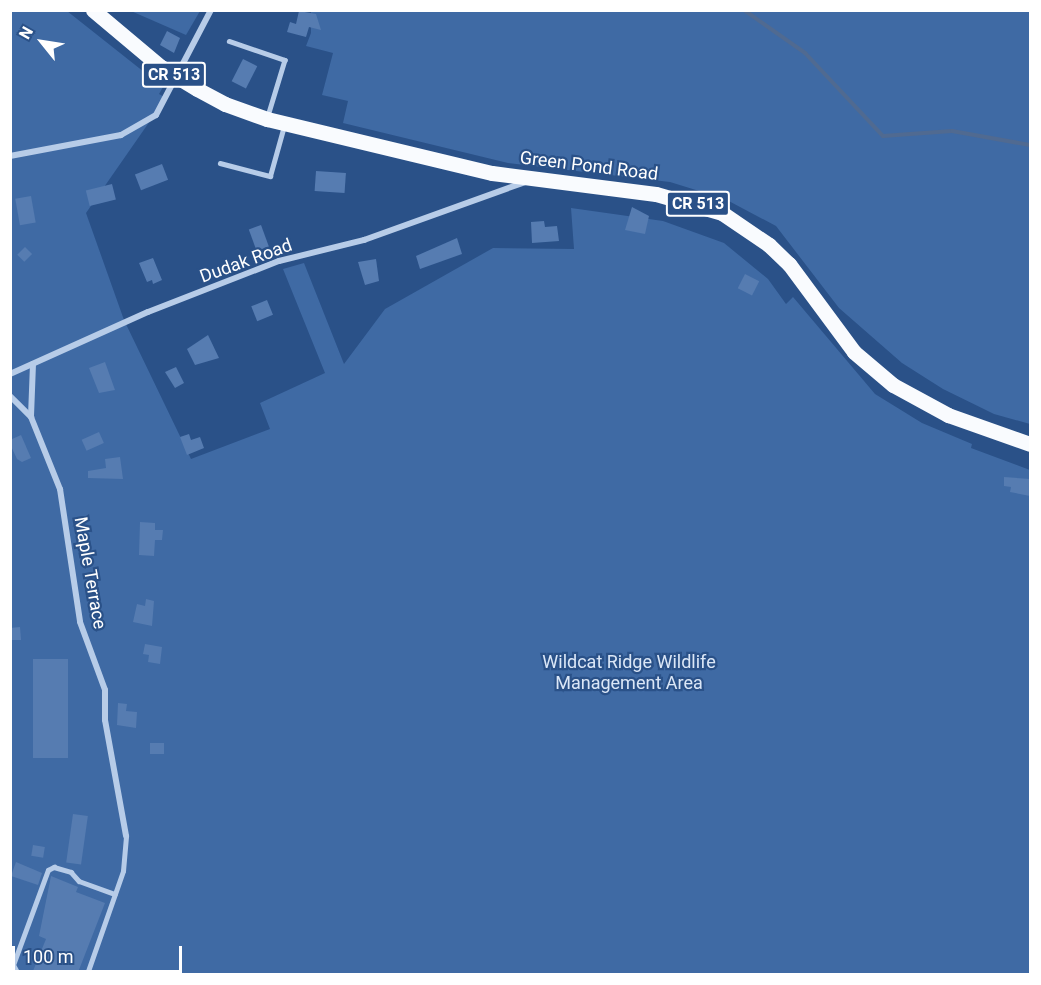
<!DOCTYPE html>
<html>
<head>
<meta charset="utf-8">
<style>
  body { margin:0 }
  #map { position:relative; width:1041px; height:985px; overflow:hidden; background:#2a5188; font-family:Roboto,sans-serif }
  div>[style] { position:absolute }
  .green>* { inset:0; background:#3f6aa4 }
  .stream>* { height:4px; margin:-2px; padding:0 2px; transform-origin:2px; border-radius:2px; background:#506a91 }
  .building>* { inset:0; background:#567cb1; transform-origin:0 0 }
  .lane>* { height:4.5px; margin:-2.25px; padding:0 2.25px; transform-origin:2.25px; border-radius:2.25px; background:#b7cce8 }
  .street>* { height:6px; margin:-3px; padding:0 3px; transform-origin:3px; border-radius:3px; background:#b7cce8 }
  .primary>* { height:15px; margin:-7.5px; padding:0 7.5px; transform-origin:7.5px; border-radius:7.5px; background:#f9fbfe }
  span { translate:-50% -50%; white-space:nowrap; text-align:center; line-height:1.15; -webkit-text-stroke:4.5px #2a5188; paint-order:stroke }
  .shield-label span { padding:2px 4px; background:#2a5188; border:2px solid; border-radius:4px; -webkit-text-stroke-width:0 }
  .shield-label { font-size:16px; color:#fff; font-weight:700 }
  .street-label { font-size:18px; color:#fff }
  .park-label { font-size:18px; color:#dbe7f7 }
  .frame { position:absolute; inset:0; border:12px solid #fff; pointer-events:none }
  .north { position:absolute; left:12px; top:12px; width:60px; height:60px; -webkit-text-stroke:4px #2a5188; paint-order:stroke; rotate:300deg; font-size:16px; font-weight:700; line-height:24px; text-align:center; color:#fff }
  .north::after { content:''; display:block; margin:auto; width:21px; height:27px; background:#fff; clip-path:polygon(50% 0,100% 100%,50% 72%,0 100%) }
  .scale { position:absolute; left:12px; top:946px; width:170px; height:27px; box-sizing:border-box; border:3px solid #fff; border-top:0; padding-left:8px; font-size:18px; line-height:21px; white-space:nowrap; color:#fff; -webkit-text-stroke:4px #2a5188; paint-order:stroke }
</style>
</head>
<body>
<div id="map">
  <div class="green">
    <div style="clip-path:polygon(10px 11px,67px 11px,163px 87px,159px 94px,166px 98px,86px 213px,124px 320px,191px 459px,270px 429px,260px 403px,325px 373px,283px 269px,304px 263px,344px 364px,385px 309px,493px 248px,574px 249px,571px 208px,663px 221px,724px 243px,768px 279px,786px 304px,793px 297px,875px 394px,922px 423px,972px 444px,971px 448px,1030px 470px,1030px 974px,11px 974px)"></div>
    <div style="clip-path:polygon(131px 11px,200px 11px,186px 35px)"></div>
    <div style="clip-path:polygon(311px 11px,1030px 11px,1030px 424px,994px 414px,943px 389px,902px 363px,839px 308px,776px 226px,725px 199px,670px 182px,508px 163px,343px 123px,348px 101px,322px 95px,333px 53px,306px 46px,311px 33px)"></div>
  </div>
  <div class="stream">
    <div style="left:744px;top:10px;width:75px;rotate:35.2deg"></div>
    <div style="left:805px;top:53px;width:114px;rotate:46.8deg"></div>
    <div style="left:883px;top:136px;width:69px;rotate:-4.1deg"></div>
    <div style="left:952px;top:131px;width:79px;rotate:10.2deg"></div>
  </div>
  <div class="building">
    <div style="clip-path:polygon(299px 11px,316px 14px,321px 30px,309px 27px,306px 37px,287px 32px,290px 22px,296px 24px)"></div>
    <div style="clip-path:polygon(167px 31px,180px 38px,174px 53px,160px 45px)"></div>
    <div style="left:243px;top:59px;width:16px;height:25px;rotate:27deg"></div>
    <div style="left:162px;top:164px;width:17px;height:29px;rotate:69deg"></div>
    <div style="left:316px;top:171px;width:30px;height:20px;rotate:4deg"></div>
    <div style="left:112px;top:184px;width:16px;height:27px;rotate:76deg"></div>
    <div style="left:31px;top:196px;width:27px;height:16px;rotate:80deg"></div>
    <div style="clip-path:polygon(632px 207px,649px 216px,645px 234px,625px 230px)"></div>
    <div style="clip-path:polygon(544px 221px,545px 227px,557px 226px,559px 241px,532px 243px,531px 222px)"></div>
    <div style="left:261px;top:225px;width:23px;height:13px;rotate:70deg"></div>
    <div style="clip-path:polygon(457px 238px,462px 254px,420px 269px,416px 256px)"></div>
    <div style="left:25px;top:247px;width:10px;height:11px;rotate:45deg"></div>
    <div style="clip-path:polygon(153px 258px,162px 280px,153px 284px,152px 280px,147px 282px,139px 263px)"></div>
    <div style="clip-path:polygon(376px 259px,379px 281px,365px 285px,358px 262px)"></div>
    <div style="left:745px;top:274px;width:16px;height:16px;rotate:27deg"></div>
    <div style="left:267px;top:300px;width:16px;height:17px;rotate:68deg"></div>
    <div style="clip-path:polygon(208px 335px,219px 358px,195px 365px,187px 349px)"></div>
    <div style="clip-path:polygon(105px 362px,115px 390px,99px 393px,89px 368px)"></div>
    <div style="clip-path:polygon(176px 367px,184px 383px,175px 388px,165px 372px)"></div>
    <div style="left:99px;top:432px;width:12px;height:19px;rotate:66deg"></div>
    <div style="clip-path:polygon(189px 434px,191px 440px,200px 437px,204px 448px,187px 455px,180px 437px)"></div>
    <div style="clip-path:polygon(21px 435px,31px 458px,22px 462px,17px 459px,10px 444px,10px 440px)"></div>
    <div style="clip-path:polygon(120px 457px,123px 479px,88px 478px,88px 471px,106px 468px,105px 459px)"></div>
    <div style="clip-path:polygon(1004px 477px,1030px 479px,1030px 496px,1010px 492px,1011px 487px,1004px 486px)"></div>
    <div style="clip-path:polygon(140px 522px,155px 523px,155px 530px,163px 530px,162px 540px,155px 540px,154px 556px,139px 555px)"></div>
    <div style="clip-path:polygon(146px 599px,154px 601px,152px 626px,133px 622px,137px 604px,145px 606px)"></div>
    <div style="clip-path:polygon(20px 627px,21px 640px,10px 640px,10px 628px)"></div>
    <div style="clip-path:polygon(145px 644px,162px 647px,160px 664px,148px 662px,149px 655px,143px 654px)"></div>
    <div style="left:33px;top:659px;width:35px;height:99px"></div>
    <div style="clip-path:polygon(118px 703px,127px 704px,126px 711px,137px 712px,136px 728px,117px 725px)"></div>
    <div style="left:150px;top:743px;width:14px;height:11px"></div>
    <div style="left:73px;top:814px;width:15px;height:49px;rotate:8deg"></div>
    <div style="left:33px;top:845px;width:12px;height:11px;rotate:9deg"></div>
    <div style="clip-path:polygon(16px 862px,42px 873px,38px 885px,11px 876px)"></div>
    <div style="clip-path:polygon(51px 876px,78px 887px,76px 892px,105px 903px,77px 975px,33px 971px,46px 939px,39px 936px)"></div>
  </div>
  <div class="lane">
    <div style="left:229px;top:41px;width:59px;rotate:18.7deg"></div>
    <div style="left:285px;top:60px;width:59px;rotate:106.9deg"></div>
    <div style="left:220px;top:163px;width:52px;rotate:14.6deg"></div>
    <div style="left:270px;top:176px;width:52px;rotate:-74.4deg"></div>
    <div style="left:18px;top:974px;width:10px;rotate:-119deg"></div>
    <div style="left:13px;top:965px;width:101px;rotate:-69.8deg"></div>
    <div style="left:48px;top:870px;width:7px;rotate:-27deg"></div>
    <div style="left:54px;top:867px;width:18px;rotate:16deg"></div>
    <div style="left:71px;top:872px;width:12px;rotate:48deg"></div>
    <div style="left:79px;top:881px;width:38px;rotate:20deg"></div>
    <div style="left:87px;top:974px;width:109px;rotate:-70.7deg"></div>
    <div style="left:123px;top:871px;width:35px;rotate:-85deg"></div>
  </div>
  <div class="street">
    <div style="left:10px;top:156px;width:113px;rotate:-10.7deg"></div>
    <div style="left:121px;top:135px;width:40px;rotate:-29.7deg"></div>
    <div style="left:156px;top:115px;width:119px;rotate:-62.4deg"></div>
    <div style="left:10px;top:374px;width:151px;rotate:-24.2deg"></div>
    <div style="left:148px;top:312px;width:141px;rotate:-21.3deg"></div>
    <div style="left:279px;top:261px;width:88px;rotate:-13.9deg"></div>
    <div style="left:364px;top:240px;width:174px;rotate:-19.8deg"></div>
    <div style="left:10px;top:396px;width:30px;rotate:45deg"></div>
    <div style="left:31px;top:417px;width:78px;rotate:68.1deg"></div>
    <div style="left:60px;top:489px;width:134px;rotate:81.4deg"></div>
    <div style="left:80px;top:622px;width:72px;rotate:69.8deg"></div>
    <div style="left:105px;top:690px;width:30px;rotate:90deg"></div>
    <div style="left:105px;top:720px;width:118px;rotate:79.7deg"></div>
    <div style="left:31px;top:416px;width:52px;rotate:-87.8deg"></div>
  </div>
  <div class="primary">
    <div style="left:93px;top:10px;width:89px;rotate:40deg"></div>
    <div style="left:161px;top:67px;width:42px;rotate:31.4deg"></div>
    <div style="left:197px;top:89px;width:32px;rotate:28deg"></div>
    <div style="left:225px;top:104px;width:45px;rotate:19.7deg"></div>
    <div style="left:267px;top:119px;width:231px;rotate:13.5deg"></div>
    <div style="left:492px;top:173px;width:165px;rotate:7.3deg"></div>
    <div style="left:656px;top:194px;width:69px;rotate:16.1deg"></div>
    <div style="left:722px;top:213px;width:57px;rotate:34.2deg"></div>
    <div style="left:769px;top:245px;width:28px;rotate:44deg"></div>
    <div style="left:789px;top:264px;width:109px;rotate:53.5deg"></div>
    <div style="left:854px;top:352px;width:51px;rotate:40.2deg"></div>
    <div style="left:893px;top:385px;width:63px;rotate:28.6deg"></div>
    <div style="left:948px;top:415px;width:87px;rotate:19.5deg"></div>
  </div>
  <div class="shield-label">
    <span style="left:174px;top:75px">CR 513</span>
    <span style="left:698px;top:204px">CR 513</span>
  </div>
  <div class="street-label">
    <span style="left:589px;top:166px;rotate:7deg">Green Pond Road</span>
    <span style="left:246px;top:261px;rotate:-20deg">Dudak Road</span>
    <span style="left:90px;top:573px;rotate:80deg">Maple Terrace</span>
  </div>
  <div class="park-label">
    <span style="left:629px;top:673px">Wildcat Ridge Wildlife<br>Management Area</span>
  </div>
  <div class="frame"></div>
  <div class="north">N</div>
  <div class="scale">100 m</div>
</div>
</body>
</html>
